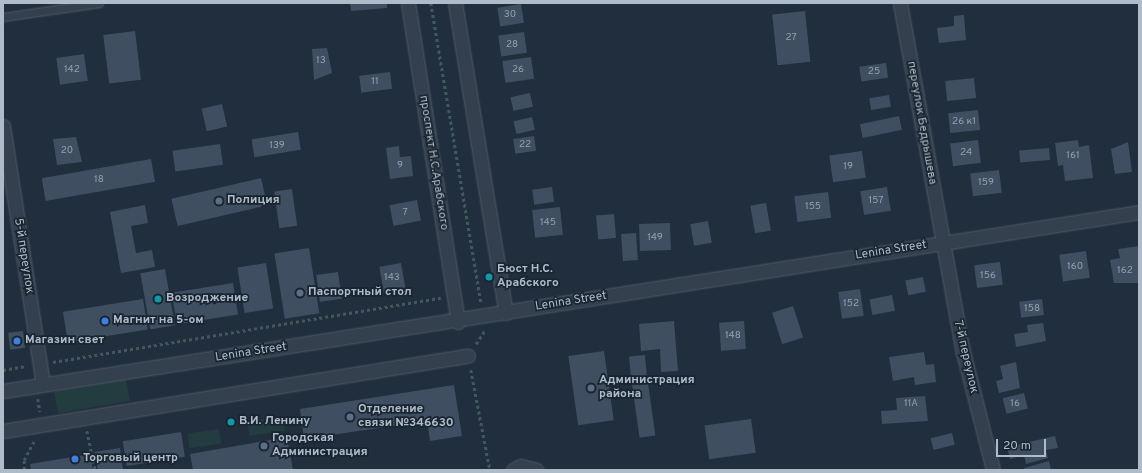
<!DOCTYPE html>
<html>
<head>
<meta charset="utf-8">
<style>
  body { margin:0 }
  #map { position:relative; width:1142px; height:473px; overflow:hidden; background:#212e3e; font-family:Overpass,sans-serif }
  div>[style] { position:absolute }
  .green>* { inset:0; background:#233c3f; transform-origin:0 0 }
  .building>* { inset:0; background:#3f4e60; transform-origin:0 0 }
  .path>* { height:2.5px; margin-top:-1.25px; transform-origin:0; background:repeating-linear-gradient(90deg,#405a5c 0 3px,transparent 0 6px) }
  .roads { filter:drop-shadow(0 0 1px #505b68) drop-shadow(0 0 1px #505b68) }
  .lane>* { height:7px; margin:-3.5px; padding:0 3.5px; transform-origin:3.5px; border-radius:3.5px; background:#35404e }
  .street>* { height:13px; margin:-6.5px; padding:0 6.5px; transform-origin:6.5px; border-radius:6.5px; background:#35404e }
  .dots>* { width:11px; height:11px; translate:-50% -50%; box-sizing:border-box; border:2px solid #1a2532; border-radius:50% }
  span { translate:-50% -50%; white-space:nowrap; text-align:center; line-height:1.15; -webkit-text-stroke:3.5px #1a2532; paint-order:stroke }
  .number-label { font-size:10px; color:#94a0af }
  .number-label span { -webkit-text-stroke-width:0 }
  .street-label { font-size:12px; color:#b0bbc9 }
  .poi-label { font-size:12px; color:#b0bbc9; font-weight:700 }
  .left { translate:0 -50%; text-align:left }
  .frame { position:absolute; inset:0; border:4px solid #b0bbc9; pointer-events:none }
  .scale { position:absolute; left:996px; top:439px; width:50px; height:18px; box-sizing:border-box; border:2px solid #b0bbc9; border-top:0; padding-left:5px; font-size:12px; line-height:14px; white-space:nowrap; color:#b0bbc9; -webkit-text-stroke:3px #1a2532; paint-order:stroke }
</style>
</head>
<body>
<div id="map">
  <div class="green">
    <div style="left:126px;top:379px;width:22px;height:73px;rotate:80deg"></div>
    <div style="left:283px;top:417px;width:14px;height:36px;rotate:82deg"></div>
    <div style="left:219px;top:429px;width:15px;height:32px;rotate:82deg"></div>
  </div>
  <div class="building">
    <div style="clip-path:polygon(350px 3px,387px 3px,387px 8px,351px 11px)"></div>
    <div style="left:521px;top:4px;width:19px;height:24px;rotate:81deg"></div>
    <div style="left:805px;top:11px;width:51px;height:33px;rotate:84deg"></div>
    <div style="clip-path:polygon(964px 15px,966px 40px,939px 43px,937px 28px,954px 26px,954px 16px)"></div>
    <div style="left:135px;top:31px;width:49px;height:32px;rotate:83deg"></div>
    <div style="left:524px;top:32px;width:21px;height:26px;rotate:82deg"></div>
    <div style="clip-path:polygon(327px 48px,332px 73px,314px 80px,312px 49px)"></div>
    <div style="left:84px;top:54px;width:27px;height:28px;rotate:82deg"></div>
    <div style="left:531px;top:57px;width:22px;height:29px;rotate:82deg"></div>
    <div style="left:886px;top:63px;width:15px;height:27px;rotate:82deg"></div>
    <div style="left:390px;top:72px;width:17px;height:31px;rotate:83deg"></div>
    <div style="left:974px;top:78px;width:20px;height:29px;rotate:84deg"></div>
    <div style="left:530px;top:93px;width:14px;height:20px;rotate:78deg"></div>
    <div style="left:889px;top:95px;width:12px;height:20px;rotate:81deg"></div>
    <div style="left:222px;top:104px;width:23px;height:21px;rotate:77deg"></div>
    <div style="left:978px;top:110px;width:20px;height:30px;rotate:84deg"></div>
    <div style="left:899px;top:116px;width:14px;height:40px;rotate:78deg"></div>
    <div style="left:532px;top:117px;width:13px;height:19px;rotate:77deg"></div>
    <div style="left:298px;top:132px;width:18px;height:47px;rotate:81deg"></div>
    <div style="left:534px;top:136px;width:15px;height:21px;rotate:82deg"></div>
    <div style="clip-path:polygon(76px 137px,82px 162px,57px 165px,53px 139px)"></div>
    <div style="left:978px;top:140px;width:23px;height:28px;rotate:83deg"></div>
    <div style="clip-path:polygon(1078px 140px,1079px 147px,1089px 145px,1093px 178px,1065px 181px,1063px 165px,1058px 166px,1055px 143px)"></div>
    <div style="clip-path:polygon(1128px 142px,1132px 172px,1115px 174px,1111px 149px)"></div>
    <div style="left:220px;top:144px;width:21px;height:48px;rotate:82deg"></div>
    <div style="clip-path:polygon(399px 146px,400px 157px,411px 156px,413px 176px,390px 179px,386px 148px)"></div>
    <div style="left:1049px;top:148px;width:12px;height:30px;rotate:85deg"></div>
    <div style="left:862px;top:151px;width:27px;height:33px;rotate:82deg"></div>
    <div style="left:151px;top:159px;width:23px;height:111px;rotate:80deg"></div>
    <div style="left:999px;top:170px;width:23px;height:29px;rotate:83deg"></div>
    <div style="left:261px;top:178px;width:28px;height:92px;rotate:77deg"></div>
    <div style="left:552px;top:187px;width:15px;height:20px;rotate:82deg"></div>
    <div style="left:887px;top:187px;width:24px;height:27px;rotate:81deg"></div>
    <div style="left:292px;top:189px;width:37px;height:18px;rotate:82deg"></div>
    <div style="left:828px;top:192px;width:26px;height:34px;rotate:83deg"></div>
    <div style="left:417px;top:200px;width:21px;height:28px;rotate:79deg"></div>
    <div style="left:766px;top:203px;width:28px;height:16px;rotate:80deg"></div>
    <div style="clip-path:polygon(145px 205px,148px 223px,131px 226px,136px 253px,152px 250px,155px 267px,121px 273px,110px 212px)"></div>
    <div style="left:560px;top:207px;width:28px;height:28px;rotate:84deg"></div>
    <div style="left:614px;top:214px;width:24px;height:18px;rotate:85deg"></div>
    <div style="left:708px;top:221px;width:22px;height:18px;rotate:80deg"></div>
    <div style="left:670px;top:223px;width:27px;height:31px;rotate:88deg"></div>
    <div style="left:636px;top:233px;width:27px;height:15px;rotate:86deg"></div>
    <div style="clip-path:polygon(1139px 246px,1139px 283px,1114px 283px,1110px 260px,1120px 258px,1118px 249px)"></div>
    <div style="left:309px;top:248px;width:66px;height:35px;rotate:81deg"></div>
    <div style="left:1086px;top:251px;width:27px;height:27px;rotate:82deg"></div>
    <div style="left:1000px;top:262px;width:23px;height:26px;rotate:83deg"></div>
    <div style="left:266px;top:263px;width:46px;height:29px;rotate:81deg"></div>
    <div style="left:401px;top:263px;width:27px;height:22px;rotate:80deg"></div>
    <div style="left:165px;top:269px;width:57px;height:25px;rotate:80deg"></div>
    <div style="left:338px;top:272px;width:27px;height:22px;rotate:82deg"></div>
    <div style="left:923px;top:277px;width:15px;height:18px;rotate:79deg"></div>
    <div style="left:233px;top:283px;width:32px;height:62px;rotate:81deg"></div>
    <div style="left:860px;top:289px;width:27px;height:22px;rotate:82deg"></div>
    <div style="left:892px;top:295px;width:16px;height:23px;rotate:79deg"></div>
    <div style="left:143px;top:299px;width:31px;height:81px;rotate:81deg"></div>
    <div style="left:1042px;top:299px;width:16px;height:23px;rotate:83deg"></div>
    <div style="left:793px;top:306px;width:33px;height:22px;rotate:72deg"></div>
    <div style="clip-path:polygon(674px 321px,678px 371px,661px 372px,660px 349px,641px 351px,639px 324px)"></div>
    <div style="left:744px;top:321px;width:28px;height:25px;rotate:86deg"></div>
    <div style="clip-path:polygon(1043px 323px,1046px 341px,1016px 347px,1014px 334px,1028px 332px,1027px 325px)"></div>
    <div style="left:23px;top:331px;width:17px;height:15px;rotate:83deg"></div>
    <div style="left:604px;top:351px;width:70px;height:36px;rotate:82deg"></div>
    <div style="clip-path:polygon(924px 352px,926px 365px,934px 364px,936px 382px,915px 385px,914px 377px,893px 381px,889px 357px)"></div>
    <div style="left:645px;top:355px;width:25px;height:16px;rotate:85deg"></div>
    <div style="clip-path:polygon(1016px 362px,1020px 388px,999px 393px,996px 381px,1003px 379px,1000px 366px)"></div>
    <div style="left:648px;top:383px;width:53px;height:16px;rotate:82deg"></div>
    <div style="clip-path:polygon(454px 385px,462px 436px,430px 441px,427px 421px,304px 439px,300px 409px)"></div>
    <div style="left:1024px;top:393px;width:16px;height:22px;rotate:76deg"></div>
    <div style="clip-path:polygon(925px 396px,928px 421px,882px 424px,881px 411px,897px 410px,896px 398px)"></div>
    <div style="left:751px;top:419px;width:34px;height:47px;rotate:82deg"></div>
    <div style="left:181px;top:432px;width:25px;height:59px;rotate:81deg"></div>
    <div style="left:952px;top:433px;width:12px;height:22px;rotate:76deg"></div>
    <div style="clip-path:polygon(1055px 436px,1058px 448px,1046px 450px,1048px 458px,1026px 464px,1024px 455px,1010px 459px,1007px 447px)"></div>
    <div style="clip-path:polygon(287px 437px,293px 470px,193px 470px,190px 454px)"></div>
    <div style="clip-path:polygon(120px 448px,123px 470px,98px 470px,94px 452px)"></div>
    <div style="clip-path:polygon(90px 454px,93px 470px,31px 470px,30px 464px)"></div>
    <div style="clip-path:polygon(1049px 461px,1051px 470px,1025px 470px,1024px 468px)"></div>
  </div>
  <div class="path">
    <div style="left:431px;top:3px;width:303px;rotate:80.5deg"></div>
    <div style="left:476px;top:344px;width:17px;rotate:-57deg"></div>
    <div style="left:53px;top:362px;width:393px;rotate:-9.4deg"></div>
    <div style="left:3px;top:370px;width:23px;rotate:-10deg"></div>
    <div style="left:471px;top:370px;width:102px;rotate:79.2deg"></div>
    <div style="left:38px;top:399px;width:13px;rotate:81deg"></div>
    <div style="left:87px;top:431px;width:40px;rotate:78deg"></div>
    <div style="left:24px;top:470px;width:10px;rotate:-90deg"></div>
    <div style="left:24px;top:460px;width:21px;rotate:-62deg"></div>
  </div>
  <div class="roads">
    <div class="lane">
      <div style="left:3px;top:17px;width:97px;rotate:-8.3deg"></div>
    </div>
    <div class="street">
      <div style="left:408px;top:3px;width:323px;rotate:81.1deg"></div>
      <div style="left:455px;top:3px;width:314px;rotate:80.7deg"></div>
      <div style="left:900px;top:3px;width:355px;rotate:79.8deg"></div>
      <div style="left:963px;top:352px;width:122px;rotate:75.7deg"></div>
      <div style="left:3px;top:126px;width:262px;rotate:81.2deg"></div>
      <div style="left:3px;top:391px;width:1150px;rotate:-8.95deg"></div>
      <div style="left:3px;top:431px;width:471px;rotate:-9.2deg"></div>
      <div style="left:513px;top:470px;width:9px;rotate:-27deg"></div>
      <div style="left:521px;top:466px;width:16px;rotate:15deg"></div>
    </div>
  </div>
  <div class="dots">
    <div style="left:219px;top:201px;background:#5c6f8a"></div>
    <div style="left:489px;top:277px;background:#0f9aa8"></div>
    <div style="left:300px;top:293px;background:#5c6f8a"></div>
    <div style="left:158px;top:299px;background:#0f9aa8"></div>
    <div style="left:105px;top:321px;background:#3f7fe0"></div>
    <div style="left:17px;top:341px;background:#3f7fe0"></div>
    <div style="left:591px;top:388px;background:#5c6f8a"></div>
    <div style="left:350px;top:417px;background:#5c6f8a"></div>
    <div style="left:231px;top:422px;background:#0f9aa8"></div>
    <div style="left:264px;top:446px;background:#5c6f8a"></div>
    <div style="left:75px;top:459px;background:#3f7fe0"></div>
  </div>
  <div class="number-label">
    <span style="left:510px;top:15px">30</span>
    <span style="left:791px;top:38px">27</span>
    <span style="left:512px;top:45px">28</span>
    <span style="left:321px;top:61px">13</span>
    <span style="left:72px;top:70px">142</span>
    <span style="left:518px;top:70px">26</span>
    <span style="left:874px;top:72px">25</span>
    <span style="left:375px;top:82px">11</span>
    <span style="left:964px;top:122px">26 к1</span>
    <span style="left:525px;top:145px">22</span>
    <span style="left:277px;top:146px">139</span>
    <span style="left:67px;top:151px">20</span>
    <span style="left:966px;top:153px">24</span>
    <span style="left:1073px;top:156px">161</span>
    <span style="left:400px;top:166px">9</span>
    <span style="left:848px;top:167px">19</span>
    <span style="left:99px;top:180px">18</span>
    <span style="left:986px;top:183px">159</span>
    <span style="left:876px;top:201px">157</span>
    <span style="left:813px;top:207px">155</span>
    <span style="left:405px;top:213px">7</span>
    <span style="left:548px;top:223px">145</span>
    <span style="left:655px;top:238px">149</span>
    <span style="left:1075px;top:267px">160</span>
    <span style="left:1125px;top:271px">162</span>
    <span style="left:988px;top:276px">156</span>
    <span style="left:392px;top:278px">143</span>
    <span style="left:851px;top:304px">152</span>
    <span style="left:1032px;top:309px">158</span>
    <span style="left:733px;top:336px">148</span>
    <span style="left:911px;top:404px">11А</span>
    <span style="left:1015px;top:404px">16</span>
  </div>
  <div class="street-label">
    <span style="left:921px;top:123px;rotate:80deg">переулок Бедрышева</span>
    <span style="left:433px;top:163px;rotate:81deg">проспект Н.С.Арабского</span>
    <span style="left:891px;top:251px;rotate:-9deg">Lenina Street</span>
    <span style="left:23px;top:256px;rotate:81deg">5-й переулок</span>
    <span style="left:571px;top:302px;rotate:-9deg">Lenina Street</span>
    <span style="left:251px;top:353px;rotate:-9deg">Lenina Street</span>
    <span style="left:965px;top:357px;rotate:77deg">7-й переулок</span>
  </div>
  <div class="poi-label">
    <span class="left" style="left:227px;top:201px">Полиция</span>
    <span class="left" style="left:497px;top:277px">Бюст Н.С.<br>Арабского</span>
    <span class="left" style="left:308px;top:293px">Паспортный стол</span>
    <span class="left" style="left:166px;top:299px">Возроджение</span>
    <span class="left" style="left:113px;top:321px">Магнит на 5-ом</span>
    <span class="left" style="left:25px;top:341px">Магазин свет</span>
    <span class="left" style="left:599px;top:388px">Администрация<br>района</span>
    <span class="left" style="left:358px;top:417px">Отделение<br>связи №346630</span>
    <span class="left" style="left:239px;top:422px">В.И. Ленину</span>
    <span class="left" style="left:272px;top:446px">Городская<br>Администрация</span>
    <span class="left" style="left:83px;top:459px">Торговый центр</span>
  </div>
  <div class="frame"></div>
  <div class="scale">20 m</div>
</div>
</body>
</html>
